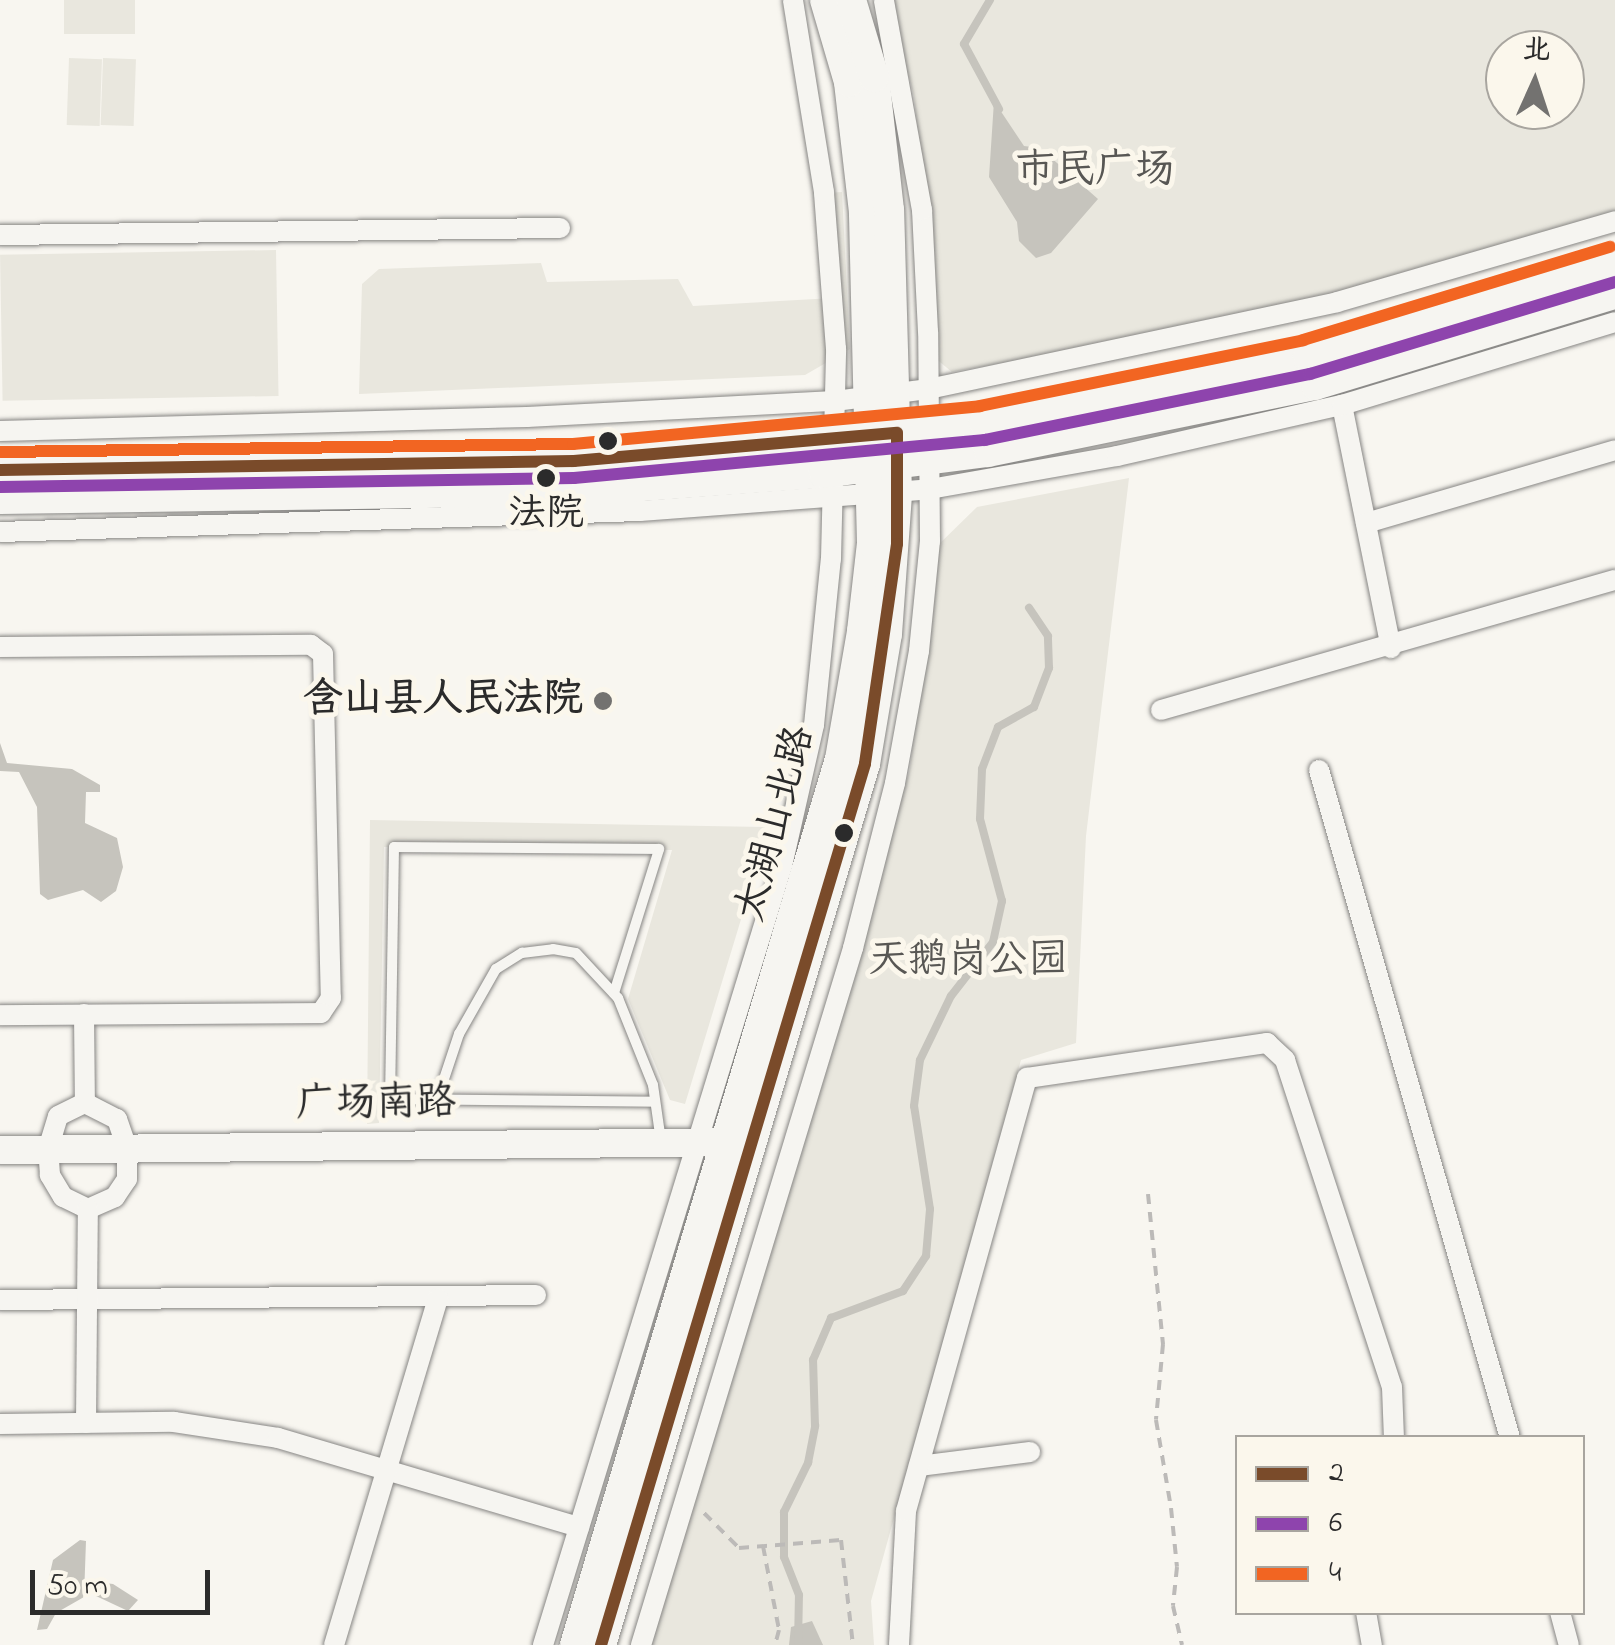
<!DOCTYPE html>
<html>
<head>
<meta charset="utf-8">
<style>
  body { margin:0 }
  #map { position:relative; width:1615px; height:1645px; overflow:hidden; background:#f8f6f0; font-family:"Indie Flower","LXGW WenKai TC",sans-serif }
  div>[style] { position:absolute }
  .green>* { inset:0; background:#e9e7de; transform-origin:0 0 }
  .water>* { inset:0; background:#c6c4bd }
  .stream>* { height:8px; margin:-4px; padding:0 4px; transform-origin:4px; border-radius:4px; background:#c6c4bd }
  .path>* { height:4px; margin-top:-2px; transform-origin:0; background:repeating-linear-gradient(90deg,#bcbab8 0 10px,transparent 0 18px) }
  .roads { filter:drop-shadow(0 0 2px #878684) drop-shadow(0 0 2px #878684) }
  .lane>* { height:10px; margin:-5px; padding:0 5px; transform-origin:5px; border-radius:5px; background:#f6f5f1 }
  .street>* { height:20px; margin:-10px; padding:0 10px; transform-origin:10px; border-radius:10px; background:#f6f5f1 }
  .secondary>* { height:28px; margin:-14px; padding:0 14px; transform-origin:14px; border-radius:14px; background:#f6f5f1 }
  .primary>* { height:30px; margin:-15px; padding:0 15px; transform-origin:15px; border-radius:15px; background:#f6f5f1 }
  .bus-1>* { height:12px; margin:-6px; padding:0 6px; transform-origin:6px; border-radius:6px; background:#7a4b2a }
  .bus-2>* { height:12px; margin:-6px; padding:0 6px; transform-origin:6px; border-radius:6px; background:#8e44ad }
  .bus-3>* { height:12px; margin:-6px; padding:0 6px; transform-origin:6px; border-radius:6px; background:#f26522 }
  .dots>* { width:28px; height:28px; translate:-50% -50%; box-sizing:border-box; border:5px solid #fbf7ec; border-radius:50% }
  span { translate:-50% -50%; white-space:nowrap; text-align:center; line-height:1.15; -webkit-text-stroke:10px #fbf7ec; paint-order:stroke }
  .bus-label { font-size:38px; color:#2b2b2b }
  .park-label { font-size:40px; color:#585754 }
  .poi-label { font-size:40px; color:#2b2b2b; font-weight:700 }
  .right { translate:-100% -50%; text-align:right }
  .street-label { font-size:40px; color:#2b2b2b }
  .legend { position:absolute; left:1235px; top:1435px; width:350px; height:180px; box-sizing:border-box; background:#fbf7ec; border:2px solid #a8a59f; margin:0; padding:12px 18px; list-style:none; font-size:30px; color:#2b2b2b }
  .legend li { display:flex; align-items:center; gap:20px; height:50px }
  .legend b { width:50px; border:2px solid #a8a59f }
  .north { position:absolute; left:1485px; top:30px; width:100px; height:100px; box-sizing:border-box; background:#fbf7ec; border:2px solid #a8a59f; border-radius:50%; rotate:3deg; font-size:28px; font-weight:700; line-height:40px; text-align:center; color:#2b2b2b }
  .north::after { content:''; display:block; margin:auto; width:35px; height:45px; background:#737270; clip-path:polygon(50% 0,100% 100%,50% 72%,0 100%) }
  .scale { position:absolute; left:30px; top:1570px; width:180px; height:45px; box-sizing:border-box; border:5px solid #2b2b2b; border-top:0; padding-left:12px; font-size:30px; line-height:35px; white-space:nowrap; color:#2b2b2b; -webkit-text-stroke:8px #fbf7ec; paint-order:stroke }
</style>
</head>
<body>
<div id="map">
  <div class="green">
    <div style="left:64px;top:0;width:71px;height:34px"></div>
    <div style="clip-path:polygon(evenodd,888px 0,1615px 0,1615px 212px,1244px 320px,952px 372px,929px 353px,927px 217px,914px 96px,888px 0,1505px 50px,1565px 50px,1565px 110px,1505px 110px,1505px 50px)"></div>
    <div style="left:69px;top:58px;width:33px;height:67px;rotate:2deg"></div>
    <div style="left:103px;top:58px;width:33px;height:67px;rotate:2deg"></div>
    <div style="clip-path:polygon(842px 192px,850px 349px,805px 375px,359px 394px,362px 284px,379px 269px,541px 263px,547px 282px,678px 279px,693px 306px,833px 298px,827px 193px)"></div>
    <div style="left:276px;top:250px;width:146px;height:276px;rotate:89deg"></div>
    <div style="clip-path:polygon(1129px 478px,1086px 836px,1076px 1043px,1021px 1060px,871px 1601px,874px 1645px,645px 1645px,910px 769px,934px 549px,977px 507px)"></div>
    <div style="clip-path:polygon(370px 820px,769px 827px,685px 1104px,670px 1100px,628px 999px,672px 850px,384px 847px,379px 1123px,367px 1124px)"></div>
  </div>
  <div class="water">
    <div style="clip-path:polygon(994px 101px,1024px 146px,1040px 148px,1098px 199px,1051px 253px,1036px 258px,1019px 241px,1017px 222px,989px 177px)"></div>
    <div style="clip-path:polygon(0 743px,7px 763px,72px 769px,100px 785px,100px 792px,86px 792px,85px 823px,117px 838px,123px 867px,116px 891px,101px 902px,83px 890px,48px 900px,40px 894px,37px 807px,19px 772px,0 771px)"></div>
    <div style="clip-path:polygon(80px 1540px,86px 1541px,84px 1597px,56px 1613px,47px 1629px,37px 1630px,53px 1560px)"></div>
    <div style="clip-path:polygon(97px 1582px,113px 1584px,138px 1600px,128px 1611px,96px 1596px)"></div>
    <div style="clip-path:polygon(812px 1621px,823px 1645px,789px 1645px,791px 1627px)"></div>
  </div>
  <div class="stream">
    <div style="left:990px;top:0;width:51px;rotate:120.6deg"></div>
    <div style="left:964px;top:44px;width:74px;rotate:61.7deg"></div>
    <div style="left:798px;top:1645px;width:50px;rotate:-88.9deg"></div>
    <div style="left:799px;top:1595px;width:41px;rotate:-111.5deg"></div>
    <div style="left:784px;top:1557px;width:45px;rotate:-90deg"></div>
    <div style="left:784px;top:1512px;width:55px;rotate:-63.9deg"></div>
    <div style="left:808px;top:1463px;width:38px;rotate:-79deg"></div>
    <div style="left:815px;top:1426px;width:66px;rotate:-91.7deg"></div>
    <div style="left:813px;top:1360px;width:46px;rotate:-66.8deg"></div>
    <div style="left:831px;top:1318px;width:77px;rotate:-20.6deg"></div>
    <div style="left:903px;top:1291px;width:42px;rotate:-56.7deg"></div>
    <div style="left:926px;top:1256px;width:47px;rotate:-85.1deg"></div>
    <div style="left:930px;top:1209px;width:104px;rotate:-98.8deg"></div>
    <div style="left:914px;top:1106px;width:46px;rotate:-82.6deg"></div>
    <div style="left:920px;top:1060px;width:71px;rotate:-64.2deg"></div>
    <div style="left:951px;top:996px;width:68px;rotate:-52.1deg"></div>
    <div style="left:993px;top:942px;width:42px;rotate:-77.6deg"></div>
    <div style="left:1002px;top:901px;width:85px;rotate:-105deg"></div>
    <div style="left:980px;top:819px;width:50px;rotate:-87.7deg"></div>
    <div style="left:982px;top:769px;width:45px;rotate:-69.1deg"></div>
    <div style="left:998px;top:727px;width:41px;rotate:-29.1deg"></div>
    <div style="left:1034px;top:707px;width:42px;rotate:-69deg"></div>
    <div style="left:1049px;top:668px;width:32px;rotate:-92deg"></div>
    <div style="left:1048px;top:636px;width:34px;rotate:-124deg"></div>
  </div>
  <div class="path">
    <div style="left:1148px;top:1194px;width:151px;rotate:84.3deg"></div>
    <div style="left:1163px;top:1344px;width:76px;rotate:95.3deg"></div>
    <div style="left:1156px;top:1420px;width:89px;rotate:80.3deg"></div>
    <div style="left:1171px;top:1508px;width:59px;rotate:84.2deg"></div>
    <div style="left:1177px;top:1567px;width:39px;rotate:96deg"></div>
    <div style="left:1173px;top:1606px;width:40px;rotate:77deg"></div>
    <div style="left:704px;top:1513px;width:49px;rotate:45deg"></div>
    <div style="left:739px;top:1548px;width:102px;rotate:-4.5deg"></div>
    <div style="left:841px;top:1540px;width:106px;rotate:83.5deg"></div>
    <div style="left:763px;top:1546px;width:86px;rotate:79.2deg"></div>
    <div style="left:779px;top:1630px;width:16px;rotate:105deg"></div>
  </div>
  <div class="roads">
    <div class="lane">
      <div style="left:614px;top:993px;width:151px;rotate:-72.6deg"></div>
      <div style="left:659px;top:849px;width:265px;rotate:-179.6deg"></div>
      <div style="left:394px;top:847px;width:252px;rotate:90.9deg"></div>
      <div style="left:390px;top:1099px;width:265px;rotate:0.6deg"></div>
      <div style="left:437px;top:1100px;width:70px;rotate:-71.6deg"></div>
      <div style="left:459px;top:1034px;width:75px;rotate:-60.4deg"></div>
      <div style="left:496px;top:969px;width:31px;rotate:-32deg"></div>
      <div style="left:522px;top:953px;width:31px;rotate:-7deg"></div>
      <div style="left:553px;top:949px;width:23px;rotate:10deg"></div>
      <div style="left:576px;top:953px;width:62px;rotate:47deg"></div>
      <div style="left:618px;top:998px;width:94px;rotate:68.1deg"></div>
      <div style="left:653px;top:1085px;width:57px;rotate:81.9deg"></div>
    </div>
    <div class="street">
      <div style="left:0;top:235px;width:560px;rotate:-0.72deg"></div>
      <div style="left:1342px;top:405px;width:248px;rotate:78.6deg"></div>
      <div style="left:0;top:431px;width:527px;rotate:-1.52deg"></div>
      <div style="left:527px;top:417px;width:308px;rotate:-3deg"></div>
      <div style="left:835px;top:401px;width:95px;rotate:-7.3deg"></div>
      <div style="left:929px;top:389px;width:417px;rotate:-12deg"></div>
      <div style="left:1337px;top:302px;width:290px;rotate:-16.2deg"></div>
      <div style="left:1366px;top:523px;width:259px;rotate:-16.3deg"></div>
      <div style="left:0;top:532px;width:640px;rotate:-1.88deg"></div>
      <div style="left:640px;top:511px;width:291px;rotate:-4.3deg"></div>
      <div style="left:930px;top:489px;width:190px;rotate:-10deg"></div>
      <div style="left:1117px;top:456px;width:231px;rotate:-12.8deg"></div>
      <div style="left:1342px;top:405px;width:285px;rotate:-16.9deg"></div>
      <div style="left:0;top:647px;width:311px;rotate:-0.4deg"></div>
      <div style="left:311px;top:645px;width:15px;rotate:37deg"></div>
      <div style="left:323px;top:654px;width:344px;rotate:88.7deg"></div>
      <div style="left:331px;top:998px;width:18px;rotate:124deg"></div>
      <div style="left:321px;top:1013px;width:321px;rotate:179.6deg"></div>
      <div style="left:1161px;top:710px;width:472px;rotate:-16deg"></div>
      <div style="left:1319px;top:770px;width:695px;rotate:74.04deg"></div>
      <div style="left:84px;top:1014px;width:89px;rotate:89.4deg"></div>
      <div style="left:85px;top:1103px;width:36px;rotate:27deg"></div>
      <div style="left:117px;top:1119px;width:31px;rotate:71deg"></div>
      <div style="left:127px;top:1148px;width:31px;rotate:90deg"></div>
      <div style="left:127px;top:1179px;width:22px;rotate:124deg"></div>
      <div style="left:115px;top:1197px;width:30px;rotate:156deg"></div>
      <div style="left:88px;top:1209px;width:28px;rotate:-154deg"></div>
      <div style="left:63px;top:1197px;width:26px;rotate:-121deg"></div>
      <div style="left:50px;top:1175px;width:26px;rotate:-94deg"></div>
      <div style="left:48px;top:1149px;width:34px;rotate:-73deg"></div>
      <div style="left:58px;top:1116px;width:30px;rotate:-26deg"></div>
      <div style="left:0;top:1300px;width:536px;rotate:-0.53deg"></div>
      <div style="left:86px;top:1423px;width:214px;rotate:-89.5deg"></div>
      <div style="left:0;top:1424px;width:174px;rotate:-0.7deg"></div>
      <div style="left:174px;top:1422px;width:105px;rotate:8.7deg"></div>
      <div style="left:278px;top:1438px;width:314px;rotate:16.5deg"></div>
      <div style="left:919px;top:1466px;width:112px;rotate:-7.2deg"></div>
      <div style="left:1366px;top:1612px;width:34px;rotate:80deg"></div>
      <div style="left:1560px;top:1612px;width:34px;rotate:75deg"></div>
      <div style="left:334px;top:1645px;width:362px;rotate:-73.3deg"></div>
      <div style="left:543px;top:1645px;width:815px;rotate:-72.94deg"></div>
      <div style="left:782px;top:866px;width:145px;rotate:-77.2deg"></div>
      <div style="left:814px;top:725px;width:167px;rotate:-84.2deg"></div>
      <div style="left:831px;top:559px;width:210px;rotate:-88.6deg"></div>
      <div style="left:836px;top:349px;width:157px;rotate:-94.4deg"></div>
      <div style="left:824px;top:192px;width:194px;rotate:-99.2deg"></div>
      <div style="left:641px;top:1645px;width:729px;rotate:-73.08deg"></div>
      <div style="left:853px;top:948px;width:170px;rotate:-75.7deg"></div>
      <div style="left:895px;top:783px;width:134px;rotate:-79.7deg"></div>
      <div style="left:919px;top:651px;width:111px;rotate:-84.3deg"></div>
      <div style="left:930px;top:541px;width:209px;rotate:-90.5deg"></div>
      <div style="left:928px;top:332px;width:122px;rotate:-92.8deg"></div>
      <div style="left:922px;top:210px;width:213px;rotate:-100.3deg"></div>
      <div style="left:899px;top:1645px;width:134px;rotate:-87deg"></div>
      <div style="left:906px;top:1511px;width:450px;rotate:-74.4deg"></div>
      <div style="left:1027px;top:1078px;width:243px;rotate:-8.3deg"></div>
      <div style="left:1267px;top:1043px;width:25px;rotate:43deg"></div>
      <div style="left:1285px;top:1060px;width:344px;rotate:71.9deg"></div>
      <div style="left:1392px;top:1387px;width:51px;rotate:87.8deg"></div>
    </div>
    <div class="secondary">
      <div style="left:0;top:470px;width:574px;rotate:-0.9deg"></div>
      <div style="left:574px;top:461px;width:411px;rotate:-5.3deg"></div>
      <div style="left:983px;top:423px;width:331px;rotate:-11.5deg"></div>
      <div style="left:1307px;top:357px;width:322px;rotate:-16.8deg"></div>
      <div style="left:0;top:500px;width:575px;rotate:-0.8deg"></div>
      <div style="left:575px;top:492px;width:249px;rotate:-4.2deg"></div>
      <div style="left:823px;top:474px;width:166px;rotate:-7.3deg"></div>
      <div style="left:988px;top:453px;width:334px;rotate:-11.6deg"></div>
      <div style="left:1315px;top:386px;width:313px;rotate:-16.9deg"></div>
      <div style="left:0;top:1150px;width:743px;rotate:-0.62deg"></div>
    </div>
    <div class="primary">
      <div style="left:575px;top:1645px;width:925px;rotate:-73.35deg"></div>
      <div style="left:840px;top:759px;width:130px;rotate:-80.2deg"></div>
      <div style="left:862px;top:631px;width:89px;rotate:-83.5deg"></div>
      <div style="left:872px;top:543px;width:331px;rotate:-91.4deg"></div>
      <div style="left:864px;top:212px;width:131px;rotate:-96.6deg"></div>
      <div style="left:849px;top:82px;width:85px;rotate:-106.3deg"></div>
      <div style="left:601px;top:1645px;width:920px;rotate:-73.32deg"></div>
      <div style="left:865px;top:764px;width:132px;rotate:-80.4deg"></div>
      <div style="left:887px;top:634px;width:141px;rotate:-85.9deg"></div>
      <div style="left:897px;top:493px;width:283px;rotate:-91.6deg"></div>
      <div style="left:889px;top:210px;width:134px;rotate:-96.4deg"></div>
      <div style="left:874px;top:77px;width:80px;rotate:-106.6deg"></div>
    </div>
  </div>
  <div class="bus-1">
    <div style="left:0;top:470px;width:574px;rotate:-0.9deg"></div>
    <div style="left:574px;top:461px;width:324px;rotate:-5deg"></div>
    <div style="left:897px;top:433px;width:111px;rotate:90deg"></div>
    <div style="left:897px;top:544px;width:222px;rotate:98.3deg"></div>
    <div style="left:865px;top:764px;width:920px;rotate:106.68deg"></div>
  </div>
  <div class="bus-2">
    <div style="left:0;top:487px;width:574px;rotate:-0.9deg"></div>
    <div style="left:574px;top:478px;width:413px;rotate:-5.3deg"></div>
    <div style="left:985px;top:440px;width:332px;rotate:-11.5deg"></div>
    <div style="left:1310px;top:374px;width:319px;rotate:-16.8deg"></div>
  </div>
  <div class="bus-3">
    <div style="left:0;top:452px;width:573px;rotate:-0.8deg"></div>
    <div style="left:573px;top:444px;width:409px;rotate:-5.3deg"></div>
    <div style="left:980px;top:406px;width:330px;rotate:-11.5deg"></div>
    <div style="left:1303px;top:340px;width:321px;rotate:-16.9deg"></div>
  </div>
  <div class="dots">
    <div style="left:608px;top:441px;background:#2b2b2b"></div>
    <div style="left:546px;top:478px;background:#2b2b2b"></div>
    <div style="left:603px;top:701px;background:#737270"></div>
    <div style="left:844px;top:833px;background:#2b2b2b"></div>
  </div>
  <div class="bus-label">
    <span style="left:546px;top:516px">法院</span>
  </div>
  <div class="park-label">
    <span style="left:1095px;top:172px">市民广场</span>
    <span style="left:968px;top:962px">天鹅岗公园</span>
  </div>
  <div class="poi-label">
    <span class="right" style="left:583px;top:701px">含山县人民法院</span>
  </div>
  <div class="street-label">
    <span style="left:777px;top:824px;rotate:-75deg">太湖山北路</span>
    <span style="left:376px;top:1105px;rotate:-1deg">广场南路</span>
  </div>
  <ul class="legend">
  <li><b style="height:12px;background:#7a4b2a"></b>2</li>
  <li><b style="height:12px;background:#8e44ad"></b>6</li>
  <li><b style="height:12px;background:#f26522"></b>4</li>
  </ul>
  <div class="north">北</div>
  <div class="scale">50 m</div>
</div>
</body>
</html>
